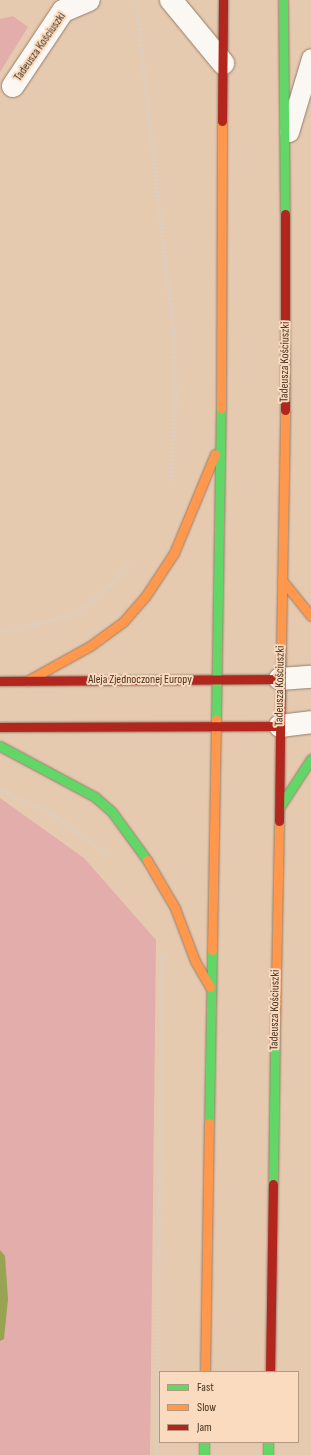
<!DOCTYPE html>
<html>
<head>
<meta charset="utf-8">
<style>
  body { margin:0 }
  #map { position:relative; width:311px; height:1455px; overflow:hidden; background:#e6cab0; font-family:"Sofia Sans Condensed",sans-serif }
  div>[style] { position:absolute }
  .green>* { inset:0; background:#e2adab }
  .water>* { inset:0; background:#98a451 }
  .path>* { height:2.5px; margin-top:-1.25px; transform-origin:0; background:repeating-linear-gradient(90deg,#d8cfc7 0 2px,transparent 0 4px) }
  .roads { filter:drop-shadow(0 0 1px #947f6a) drop-shadow(0 0 1px #947f6a) }
  .lane>* { height:19px; margin:-9.5px; padding:0 9.5px; transform-origin:9.5px; border-radius:9.5px; background:#fbf7f3 }
  .street>* { height:22px; margin:-11px; padding:0 11px; transform-origin:11px; border-radius:11px; background:#fbf7f3 }
  .fast>* { height:9px; margin:-4.5px; padding:0 4.5px; transform-origin:4.5px; border-radius:4.5px; background:#63d668 }
  .slow>* { height:9px; margin:-4.5px; padding:0 4.5px; transform-origin:4.5px; border-radius:4.5px; background:#ff974d }
  .jam>* { height:9px; margin:-4.5px; padding:0 4.5px; transform-origin:4.5px; border-radius:4.5px; background:#b3261e }
  span { translate:-50% -50%; white-space:nowrap; text-align:center; line-height:1.15; -webkit-text-stroke:4px #fadbbf; paint-order:stroke }
  .street-label { font-size:12px; color:#473320 }
  .legend { position:absolute; left:159px; top:1371px; width:140px; height:72px; box-sizing:border-box; background:#fadbbf; border:1px solid #b2987f; margin:0; padding:5px 7px; list-style:none; font-size:12px; color:#473320 }
  .legend li { display:flex; align-items:center; gap:8px; height:20px }
  .legend b { width:20px; border:1px solid #b2987f }
</style>
</head>
<body>
<div id="map">
  <div class="green">
    <div style="clip-path:polygon(13px 16px,28px 27px,0 72px,0 19px)"></div>
    <div style="clip-path:polygon(0 798px,84px 858px,156px 940px,150px 1455px,0 1455px)"></div>
  </div>
  <div class="water">
    <div style="clip-path:polygon(0 1250px,5px 1256px,8px 1299px,4px 1339px,0 1341px)"></div>
  </div>
  <div class="path">
    <div style="left:136px;top:0;width:338px;rotate:83.5deg"></div>
    <div style="left:174px;top:336px;width:59px;rotate:88.1deg"></div>
    <div style="left:176px;top:395px;width:88px;rotate:93.3deg"></div>
    <div style="left:0;top:631px;width:77px;rotate:-12deg"></div>
    <div style="left:75px;top:615px;width:46px;rotate:-40.6deg"></div>
    <div style="left:110px;top:585px;width:33px;rotate:-47deg"></div>
    <div style="left:0;top:789px;width:62px;rotate:25.7deg"></div>
    <div style="left:56px;top:816px;width:65px;rotate:36.9deg"></div>
    <div style="left:157px;top:1455px;width:498px;rotate:-89.5deg"></div>
  </div>
  <div class="roads">
    <div class="lane">
      <div style="left:289px;top:132px;width:77px;rotate:-73.4deg"></div>
    </div>
    <div class="street">
      <div style="left:171px;top:0;width:82px;rotate:50.5deg"></div>
      <div style="left:13px;top:86px;width:90px;rotate:-56.3deg"></div>
      <div style="left:63px;top:11px;width:28px;rotate:-23deg"></div>
      <div style="left:280px;top:679px;width:31px;rotate:-4deg"></div>
      <div style="left:280px;top:726px;width:31px;rotate:-7deg"></div>
    </div>
    <div class="fast">
      <div style="left:283px;top:0;width:214px;rotate:89.5deg"></div>
      <div style="left:216px;top:719px;width:311px;rotate:-89.1deg"></div>
      <div style="left:0;top:746px;width:108px;rotate:28.2deg"></div>
      <div style="left:95px;top:797px;width:23px;rotate:41deg"></div>
      <div style="left:112px;top:812px;width:59px;rotate:53.9deg"></div>
      <div style="left:279px;top:808px;width:59px;rotate:-56.9deg"></div>
      <div style="left:209px;top:1123px;width:173px;rotate:-89deg"></div>
      <div style="left:273px;top:1184px;width:151px;rotate:-89.2deg"></div>
      <div style="left:204px;top:1442px;width:13px;rotate:90deg"></div>
      <div style="left:268px;top:1442px;width:13px;rotate:90deg"></div>
    </div>
    <div class="slow">
      <div style="left:221px;top:408px;width:287px;rotate:-89.8deg"></div>
      <div style="left:282px;top:580px;width:46px;rotate:51.1deg"></div>
      <div style="left:281px;top:649px;width:239px;rotate:-89deg"></div>
      <div style="left:27px;top:681px;width:72px;rotate:-29.1deg"></div>
      <div style="left:90px;top:646px;width:41px;rotate:-36deg"></div>
      <div style="left:123px;top:622px;width:33px;rotate:-49deg"></div>
      <div style="left:145px;top:597px;width:53px;rotate:-56.6deg"></div>
      <div style="left:174px;top:553px;width:107px;rotate:-67.5deg"></div>
      <div style="left:147px;top:860px;width:56px;rotate:59.7deg"></div>
      <div style="left:175px;top:908px;width:57px;rotate:69.3deg"></div>
      <div style="left:195px;top:961px;width:30px;rotate:60deg"></div>
      <div style="left:212px;top:950px;width:231px;rotate:-89deg"></div>
      <div style="left:275px;top:1033px;width:212px;rotate:-88.9deg"></div>
      <div style="left:205px;top:1372px;width:249px;rotate:-89.1deg"></div>
    </div>
    <div class="jam">
      <div style="left:222px;top:121px;width:121px;rotate:-89.5deg"></div>
      <div style="left:285px;top:214px;width:196px;rotate:90deg"></div>
      <div style="left:0;top:681px;width:280px;rotate:-0.4deg"></div>
      <div style="left:0;top:727px;width:280px;rotate:-0.2deg"></div>
      <div style="left:279px;top:821px;width:172px;rotate:-89.3deg"></div>
      <div style="left:270px;top:1372px;width:188px;rotate:-89.1deg"></div>
    </div>
  </div>
  <div class="street-label">
    <span style="left:40px;top:47px;rotate:-55deg">Tadeusza Kościuszki</span>
    <span style="left:285px;top:362px;rotate:-89deg">Tadeusza Kościuszki</span>
    <span style="left:140px;top:680px">Aleja Zjednoczonej Europy</span>
    <span style="left:280px;top:686px;rotate:-89deg">Tadeusza Kościuszki</span>
    <span style="left:275px;top:1010px;rotate:-89deg">Tadeusza Kościuszki</span>
  </div>
  <ul class="legend">
  <li><b style="height:5px;background:#63d668"></b>Fast</li>
  <li><b style="height:5px;background:#ff974d"></b>Slow</li>
  <li><b style="height:5px;background:#b3261e"></b>Jam</li>
  </ul>
</div>
</body>
</html>
